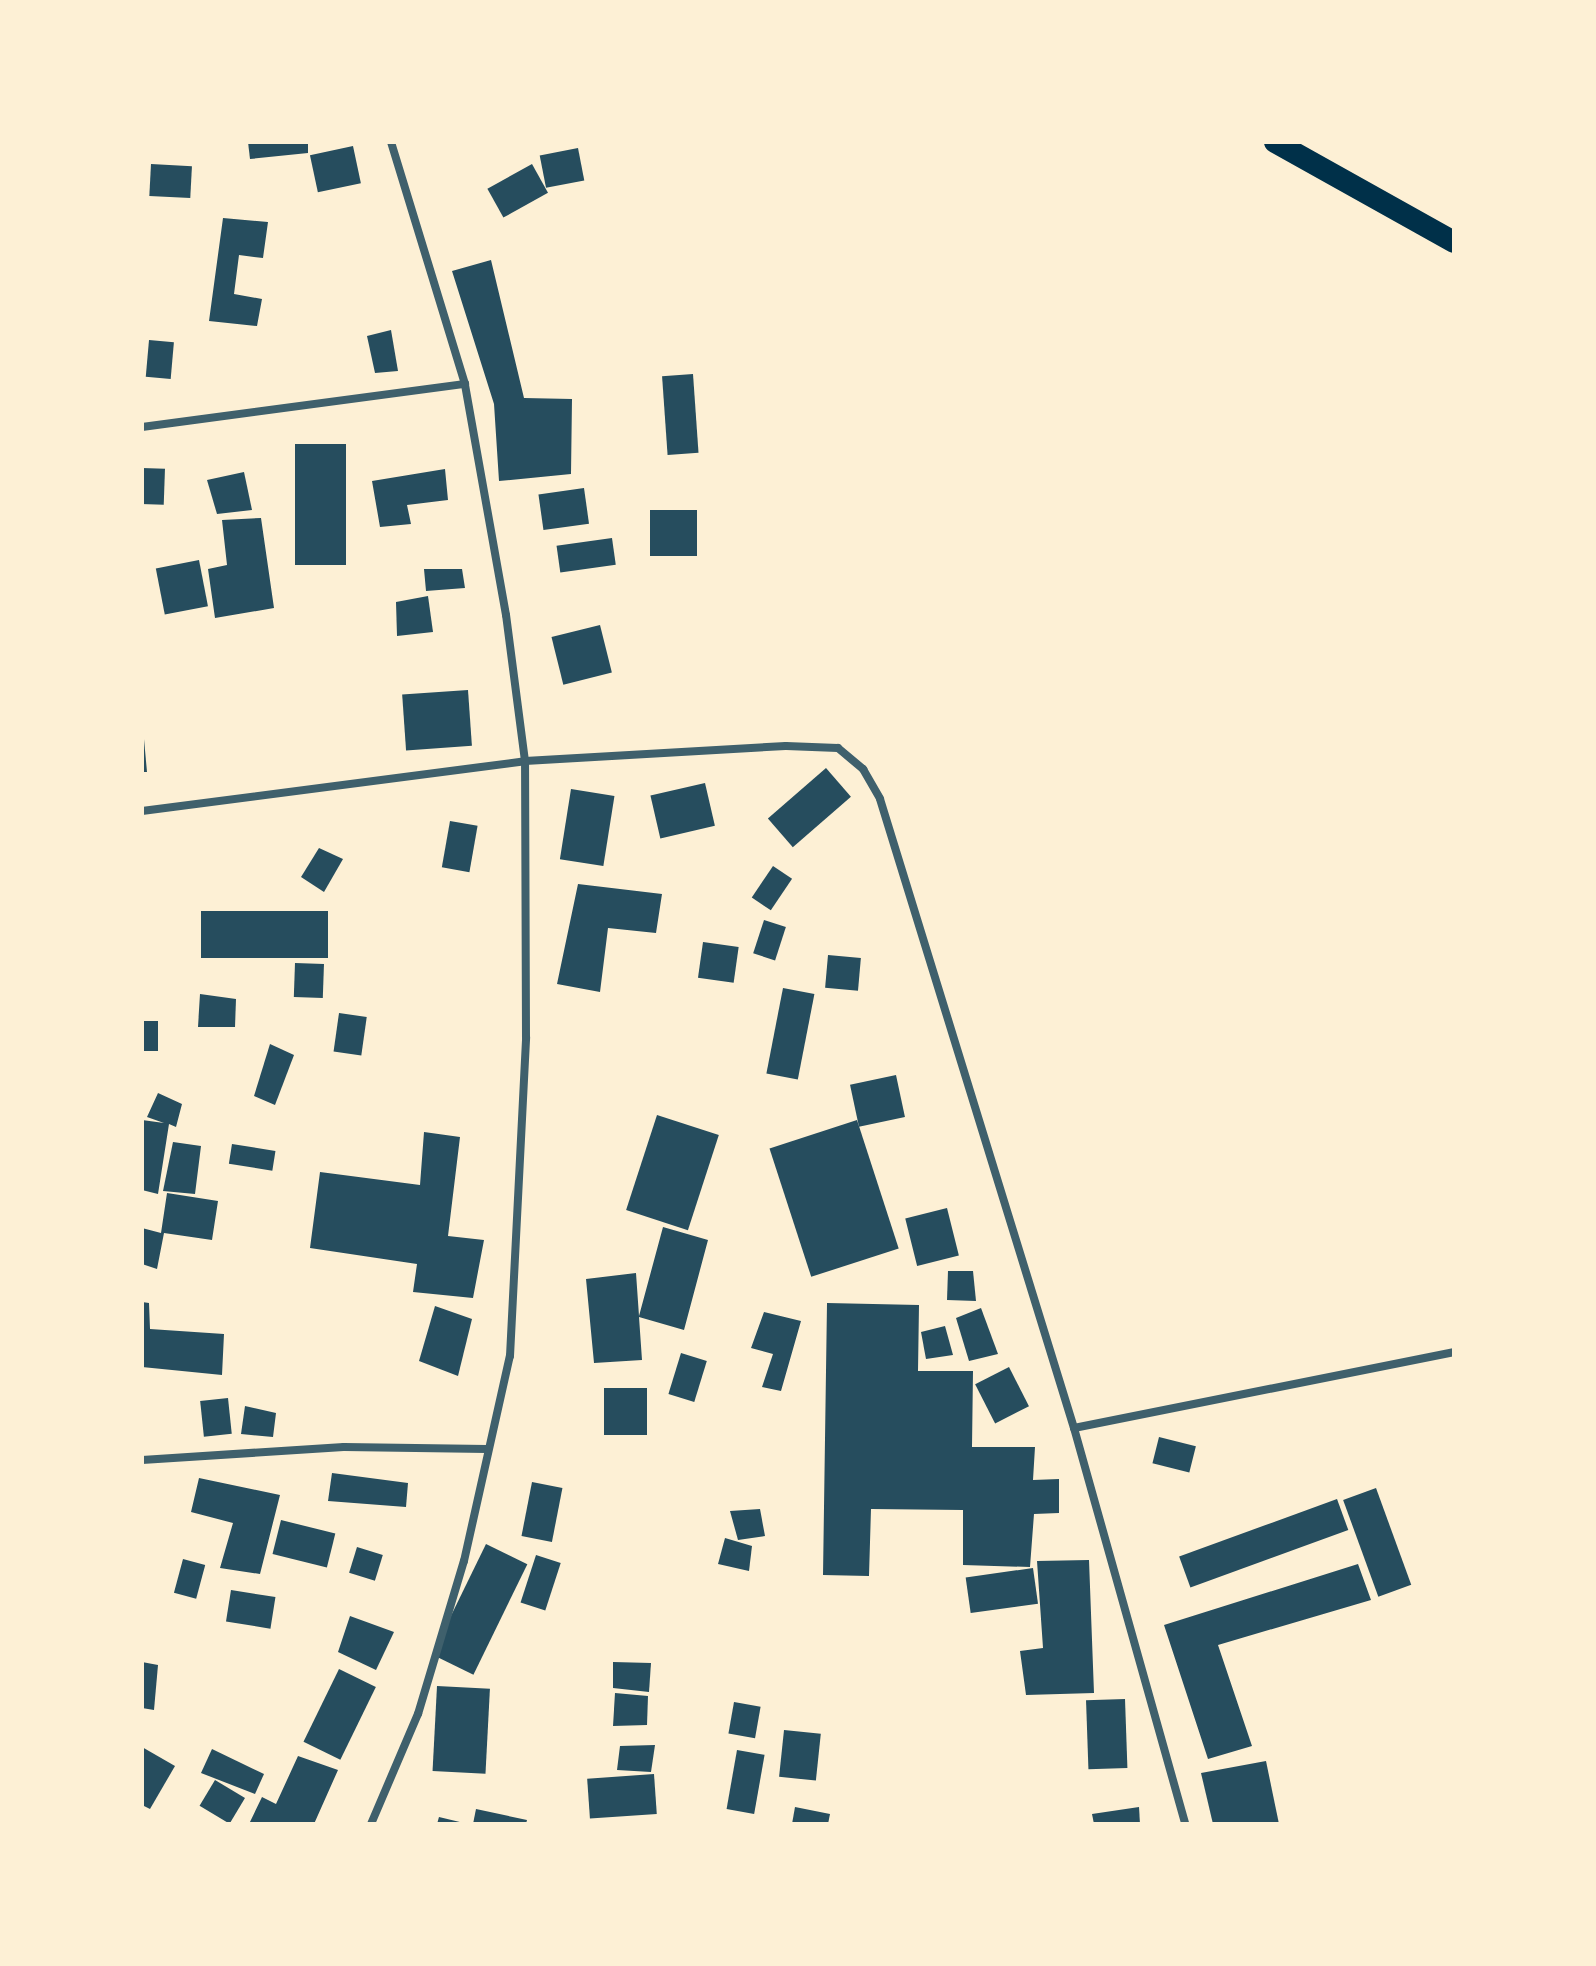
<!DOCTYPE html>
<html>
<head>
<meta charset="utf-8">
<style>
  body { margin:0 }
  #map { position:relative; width:1596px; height:1966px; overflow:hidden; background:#fdf0d5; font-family:"Archivo Narrow",sans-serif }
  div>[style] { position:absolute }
  .building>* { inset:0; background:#264d5e; transform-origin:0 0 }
  .minor>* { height:8px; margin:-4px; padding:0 4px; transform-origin:4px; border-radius:4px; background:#3f606c }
  .trunk>* { height:22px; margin:-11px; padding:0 11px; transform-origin:11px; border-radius:11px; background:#003049 }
  span { translate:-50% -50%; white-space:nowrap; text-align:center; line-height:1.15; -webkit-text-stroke:8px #fdf0d5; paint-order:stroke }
  .frame { position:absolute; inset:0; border:144px solid #fdf0d5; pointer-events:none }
</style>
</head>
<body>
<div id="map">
  <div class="building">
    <div style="clip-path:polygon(248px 142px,308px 142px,308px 153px,250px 159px)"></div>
    <div style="left:353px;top:146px;width:38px;height:44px;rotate:78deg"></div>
    <div style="left:578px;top:148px;width:33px;height:39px;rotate:79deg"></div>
    <div style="left:151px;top:164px;width:41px;height:32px;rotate:3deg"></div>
    <div style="left:532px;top:164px;width:33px;height:51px;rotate:61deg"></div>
    <div style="clip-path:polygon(223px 218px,268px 222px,263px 258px,239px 255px,234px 294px,262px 299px,257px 326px,209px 321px)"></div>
    <div style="clip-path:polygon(491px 260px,524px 398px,572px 399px,571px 474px,499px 481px,494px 404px,452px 271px)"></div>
    <div style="clip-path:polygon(391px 330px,398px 371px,375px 373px,367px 336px)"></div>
    <div style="left:149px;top:340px;width:25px;height:37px;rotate:5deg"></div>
    <div style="left:693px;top:374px;width:79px;height:31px;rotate:86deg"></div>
    <div style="left:346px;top:444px;width:121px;height:51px;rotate:90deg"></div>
    <div style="left:142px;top:468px;width:23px;height:36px;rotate:2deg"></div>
    <div style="clip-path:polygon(445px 469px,448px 500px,407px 505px,411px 524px,380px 527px,372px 481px)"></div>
    <div style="clip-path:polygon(244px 472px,252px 510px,217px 514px,207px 480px)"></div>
    <div style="left:584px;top:488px;width:36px;height:46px;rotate:82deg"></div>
    <div style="left:650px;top:510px;width:47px;height:46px"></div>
    <div style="clip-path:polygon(261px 518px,274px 608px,215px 618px,208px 569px,227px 565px,222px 520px)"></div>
    <div style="left:612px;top:538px;width:27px;height:56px;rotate:82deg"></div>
    <div style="left:199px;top:560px;width:47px;height:44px;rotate:79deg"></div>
    <div style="clip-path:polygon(424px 569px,462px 569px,465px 588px,426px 591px)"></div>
    <div style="clip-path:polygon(428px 596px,433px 632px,397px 636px,396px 602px)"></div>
    <div style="left:600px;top:625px;width:49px;height:50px;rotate:76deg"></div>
    <div style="left:468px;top:690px;width:56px;height:66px;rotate:86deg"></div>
    <div style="clip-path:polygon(142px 739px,144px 739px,147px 772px,142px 772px)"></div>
    <div style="left:826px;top:768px;width:38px;height:77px;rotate:49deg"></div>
    <div style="left:705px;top:783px;width:44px;height:56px;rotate:77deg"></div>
    <div style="left:571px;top:789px;width:44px;height:71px;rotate:9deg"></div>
    <div style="left:450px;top:821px;width:28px;height:47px;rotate:10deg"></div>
    <div style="clip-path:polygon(319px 848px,343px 859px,324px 892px,301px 877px)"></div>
    <div style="left:773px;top:866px;width:23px;height:38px;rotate:34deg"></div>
    <div style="clip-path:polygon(578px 884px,662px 894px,656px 933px,608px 928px,600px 992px,557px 984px)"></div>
    <div style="left:201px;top:911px;width:127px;height:47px"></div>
    <div style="left:764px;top:920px;width:23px;height:35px;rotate:18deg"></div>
    <div style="left:703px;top:942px;width:36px;height:36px;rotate:8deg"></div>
    <div style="left:828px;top:955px;width:33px;height:33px;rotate:5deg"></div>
    <div style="left:295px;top:963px;width:29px;height:34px;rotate:2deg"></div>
    <div style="left:783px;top:988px;width:32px;height:87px;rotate:11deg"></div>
    <div style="clip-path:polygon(200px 994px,236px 999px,235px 1027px,198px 1027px)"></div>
    <div style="left:339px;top:1013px;width:28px;height:39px;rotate:8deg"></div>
    <div style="left:142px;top:1021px;width:16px;height:30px"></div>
    <div style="clip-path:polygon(270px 1044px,294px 1055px,275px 1105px,254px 1096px)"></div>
    <div style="left:896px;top:1075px;width:43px;height:47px;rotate:78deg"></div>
    <div style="clip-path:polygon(158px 1093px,182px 1104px,176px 1127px,169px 1124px,158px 1194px,142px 1190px,142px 1120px,164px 1123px,147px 1117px)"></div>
    <div style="left:657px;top:1115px;width:65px;height:100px;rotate:18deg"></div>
    <div style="left:857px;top:1120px;width:135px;height:92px;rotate:72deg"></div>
    <div style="clip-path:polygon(424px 1132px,460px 1137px,448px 1236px,484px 1240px,473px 1298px,413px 1292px,417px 1264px,310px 1248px,320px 1172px,420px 1185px)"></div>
    <div style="clip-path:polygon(173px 1142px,201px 1146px,195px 1194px,163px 1191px)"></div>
    <div style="left:232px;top:1144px;width:44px;height:20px;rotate:9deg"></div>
    <div style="clip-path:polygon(167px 1193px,218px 1201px,212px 1240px,164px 1233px,157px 1269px,142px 1264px,142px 1228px,161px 1233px)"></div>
    <div style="left:947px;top:1208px;width:49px;height:43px;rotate:76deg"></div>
    <div style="clip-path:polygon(663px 1227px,708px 1240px,684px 1330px,639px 1317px,642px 1360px,594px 1363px,586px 1279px,636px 1273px,639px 1316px)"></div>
    <div style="clip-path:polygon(948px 1271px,973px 1271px,976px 1301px,947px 1300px)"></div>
    <div style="clip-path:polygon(142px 1302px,149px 1303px,150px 1329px,224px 1334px,222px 1375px,142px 1367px)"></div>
    <div style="clip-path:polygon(827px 1303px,919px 1305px,918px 1371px,973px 1371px,972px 1447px,1035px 1447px,1033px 1480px,1059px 1479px,1059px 1513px,1034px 1514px,1030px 1567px,963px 1565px,963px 1510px,871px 1509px,869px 1576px,823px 1575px)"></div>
    <div style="clip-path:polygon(435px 1306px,472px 1319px,458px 1376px,419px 1361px)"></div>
    <div style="clip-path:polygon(981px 1308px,998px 1354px,969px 1361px,956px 1318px)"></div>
    <div style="clip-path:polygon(764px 1312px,801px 1321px,781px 1391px,762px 1387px,773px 1354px,751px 1348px)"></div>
    <div style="clip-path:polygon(945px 1326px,953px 1355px,926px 1359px,921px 1332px)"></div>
    <div style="left:681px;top:1353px;width:27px;height:43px;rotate:17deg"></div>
    <div style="left:1009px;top:1367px;width:44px;height:38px;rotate:63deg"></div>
    <div style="left:647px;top:1388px;width:47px;height:43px;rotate:90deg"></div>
    <div style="left:228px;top:1398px;width:36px;height:28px;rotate:84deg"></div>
    <div style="clip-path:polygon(245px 1406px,276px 1413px,273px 1437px,241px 1434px)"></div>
    <div style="left:1159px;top:1437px;width:38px;height:27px;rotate:14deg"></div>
    <div style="clip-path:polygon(332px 1473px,408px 1483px,406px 1507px,328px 1501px)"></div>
    <div style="clip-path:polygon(199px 1478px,280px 1495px,260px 1574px,220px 1568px,233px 1523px,191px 1512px)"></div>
    <div style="left:532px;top:1482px;width:31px;height:55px;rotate:11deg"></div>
    <div style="left:1376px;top:1488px;width:103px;height:35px;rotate:70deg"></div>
    <div style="left:1337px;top:1499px;width:33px;height:168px;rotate:70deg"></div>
    <div style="clip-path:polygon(760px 1509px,765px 1536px,738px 1540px,730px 1511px)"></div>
    <div style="left:281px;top:1520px;width:56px;height:35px;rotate:14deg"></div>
    <div style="clip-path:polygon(725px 1538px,752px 1546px,749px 1571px,718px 1564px)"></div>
    <div style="left:486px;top:1544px;width:46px;height:123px;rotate:26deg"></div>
    <div style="left:357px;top:1547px;width:27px;height:27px;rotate:17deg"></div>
    <div style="left:536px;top:1555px;width:26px;height:50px;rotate:18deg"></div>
    <div style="left:183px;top:1559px;width:23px;height:35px;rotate:15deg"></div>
    <div style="clip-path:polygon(1089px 1560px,1094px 1693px,1026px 1695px,1020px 1651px,1043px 1648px,1037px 1561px)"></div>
    <div style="clip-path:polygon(1358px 1564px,1371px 1600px,1218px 1645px,1252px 1746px,1208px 1759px,1164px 1625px)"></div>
    <div style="left:1033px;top:1568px;width:36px;height:68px;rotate:82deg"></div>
    <div style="left:231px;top:1590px;width:45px;height:32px;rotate:9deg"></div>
    <div style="clip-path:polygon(350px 1616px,394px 1632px,376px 1670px,338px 1652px)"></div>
    <div style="clip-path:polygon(142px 1662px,158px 1665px,154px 1710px,142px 1708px)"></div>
    <div style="clip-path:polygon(613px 1662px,651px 1663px,649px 1692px,613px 1688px)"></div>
    <div style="left:339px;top:1669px;width:41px;height:81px;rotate:26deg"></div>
    <div style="left:437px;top:1686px;width:53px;height:85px;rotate:3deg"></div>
    <div style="clip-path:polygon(615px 1693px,648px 1696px,647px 1725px,613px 1726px)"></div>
    <div style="left:1125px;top:1699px;width:69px;height:39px;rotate:88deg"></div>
    <div style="left:734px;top:1702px;width:27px;height:32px;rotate:10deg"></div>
    <div style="left:784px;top:1730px;width:37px;height:47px;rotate:6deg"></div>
    <div style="clip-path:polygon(655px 1745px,651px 1772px,617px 1770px,620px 1746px)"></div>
    <div style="clip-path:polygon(142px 1747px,175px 1766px,150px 1809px,142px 1805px)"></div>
    <div style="clip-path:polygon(212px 1749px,264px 1774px,255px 1794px,201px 1773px)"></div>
    <div style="left:737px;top:1750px;width:28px;height:60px;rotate:10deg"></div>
    <div style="clip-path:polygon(298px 1756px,338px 1770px,314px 1824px,249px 1824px,262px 1797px,276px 1804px)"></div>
    <div style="clip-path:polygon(1266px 1761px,1279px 1824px,1213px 1824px,1201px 1773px)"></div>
    <div style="left:654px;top:1774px;width:40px;height:67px;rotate:86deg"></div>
    <div style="left:215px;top:1780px;width:35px;height:30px;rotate:31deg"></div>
    <div style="clip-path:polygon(795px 1807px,830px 1814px,828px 1824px,792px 1824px)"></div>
    <div style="clip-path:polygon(1139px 1807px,1140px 1824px,1094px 1824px,1092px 1814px)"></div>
    <div style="clip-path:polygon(476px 1809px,527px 1820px,526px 1824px,473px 1824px)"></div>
    <div style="clip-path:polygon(439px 1817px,464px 1823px,464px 1824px,437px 1824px)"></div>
  </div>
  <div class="minor">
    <div style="left:142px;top:427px;width:326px;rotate:-7.6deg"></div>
    <div style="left:142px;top:811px;width:386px;rotate:-7.4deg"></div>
    <div style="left:525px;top:761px;width:261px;rotate:-3.3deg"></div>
    <div style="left:786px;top:746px;width:52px;rotate:2.2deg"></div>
    <div style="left:838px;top:748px;width:33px;rotate:40deg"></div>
    <div style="left:863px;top:769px;width:34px;rotate:60deg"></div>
    <div style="left:880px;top:799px;width:658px;rotate:72.86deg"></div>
    <div style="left:1074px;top:1428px;width:411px;rotate:74.3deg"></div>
    <div style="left:1074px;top:1428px;width:388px;rotate:-11.3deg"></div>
    <div style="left:142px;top:1460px;width:202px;rotate:-3.7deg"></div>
    <div style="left:344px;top:1447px;width:143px;rotate:0.8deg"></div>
    <div style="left:371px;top:1824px;width:120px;rotate:-66.9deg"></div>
    <div style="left:418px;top:1714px;width:160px;rotate:-73.3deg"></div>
    <div style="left:464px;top:1561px;width:210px;rotate:-77.4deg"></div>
    <div style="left:510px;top:1356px;width:319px;rotate:-87.1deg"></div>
    <div style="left:526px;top:1037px;width:276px;rotate:-90.2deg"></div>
    <div style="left:525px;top:761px;width:147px;rotate:-97.4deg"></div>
    <div style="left:506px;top:615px;width:235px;rotate:-100.1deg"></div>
    <div style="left:465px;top:384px;width:253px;rotate:-107deg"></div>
  </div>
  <div class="trunk">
    <div style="left:1275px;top:142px;width:205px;rotate:29.2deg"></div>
  </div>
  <div class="frame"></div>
</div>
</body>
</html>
